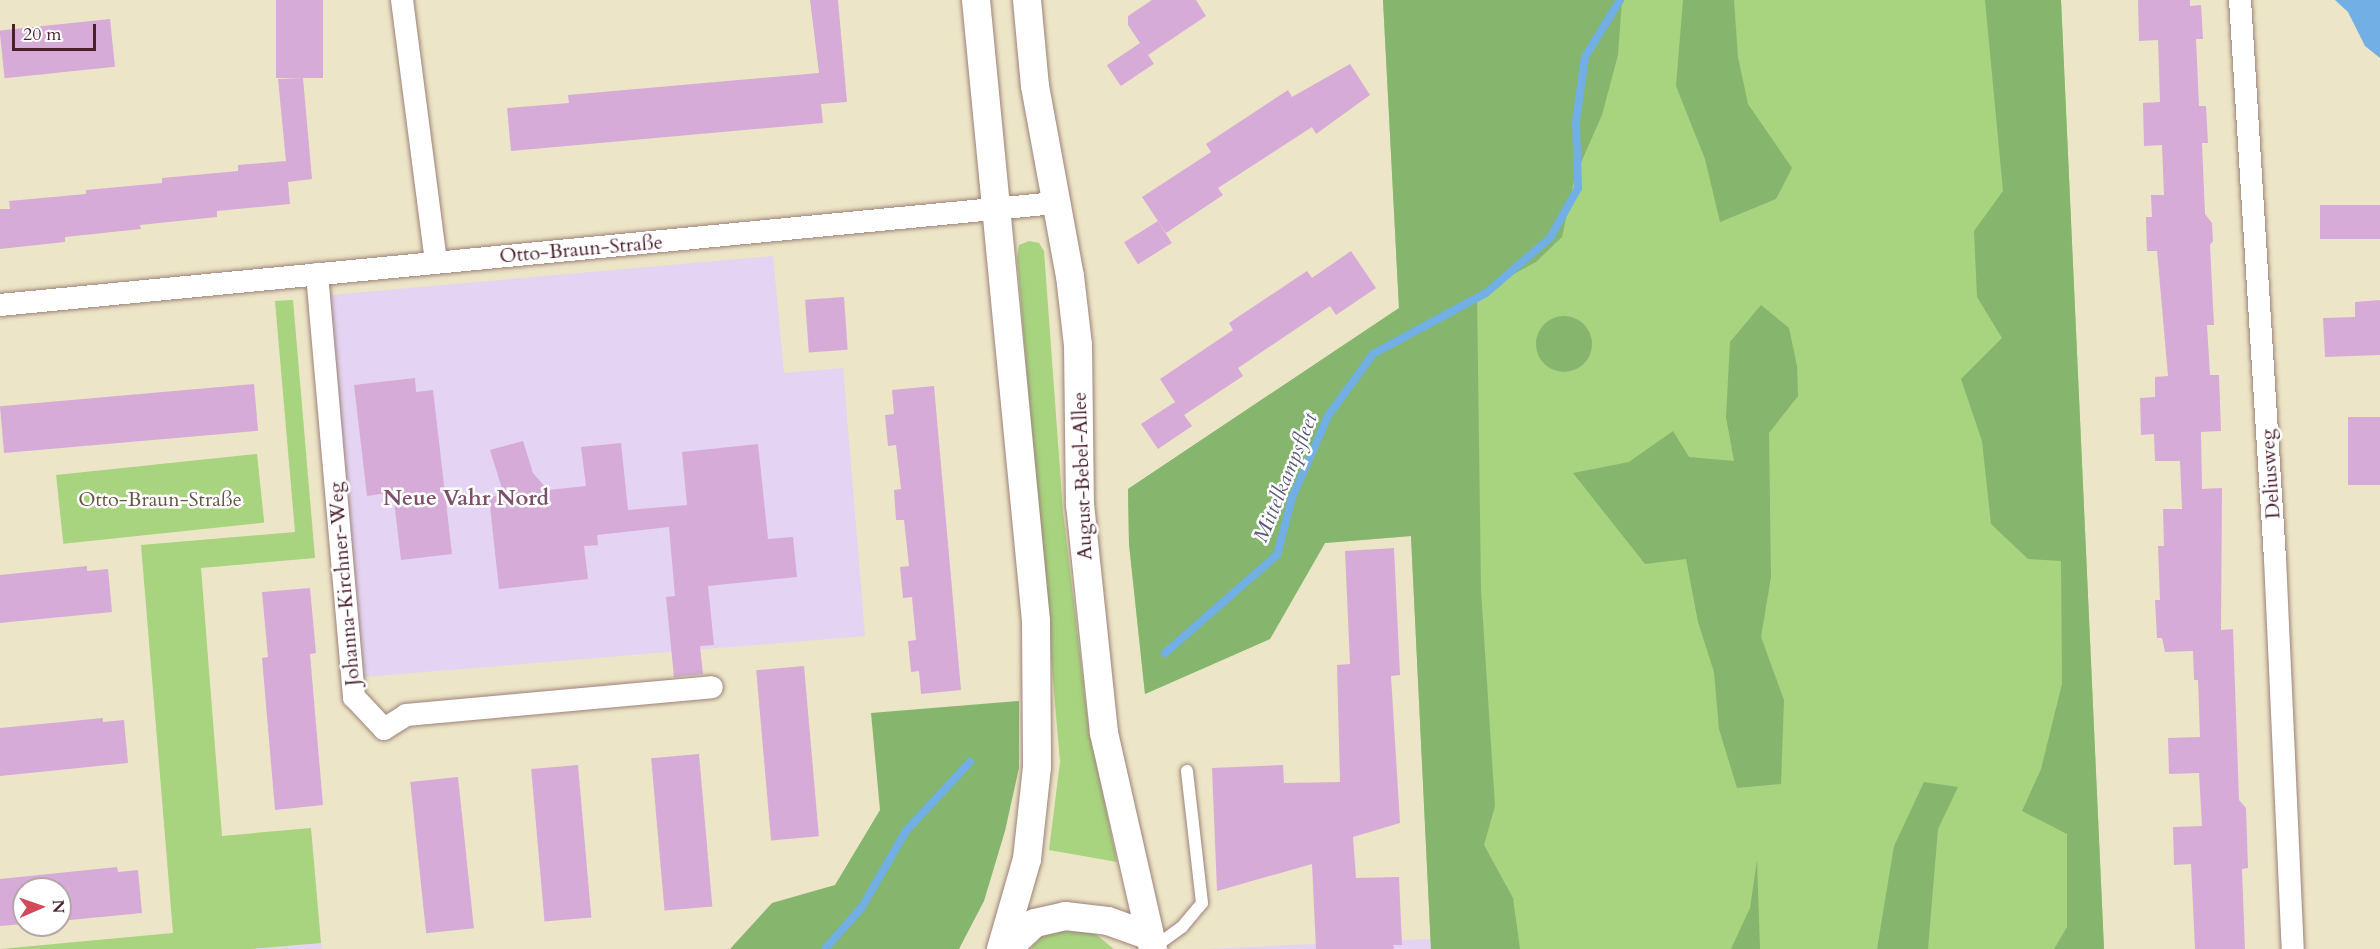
<!DOCTYPE html>
<html>
<head>
<meta charset="utf-8">
<style>
  body { margin:0 }
  #map { position:relative; width:2380px; height:949px; overflow:hidden; background:#ede5c7; font-family:Cardo,serif }
  div>[style] { position:absolute }
  .built>* { inset:0; background:#e4d3f2 }
  .green>* { inset:0; background:#a8d37f; transform-origin:0 0 }
  .forest>* { inset:0; background:#86b56e }
  .round { border-radius:50% }
  .water>* { inset:0; background:#71afe4 }
  .stream>* { height:8px; margin:-4px; padding:0 4px; transform-origin:4px; border-radius:4px; background:#71afe4 }
  .building>* { inset:0; background:#d7abd8; transform-origin:0 0 }
  .roads { filter:drop-shadow(0 0 2px #9c8279) drop-shadow(0 0 2px #9c8279) }
  .service>* { height:12px; margin:-6px; padding:0 6px; transform-origin:6px; border-radius:6px; background:#fff }
  .minor>* { height:22px; margin:-11px; padding:0 11px; transform-origin:11px; border-radius:11px; background:#fff }
  .tertiary>* { height:28px; margin:-14px; padding:0 14px; transform-origin:14px; border-radius:14px; background:#fff }
  span { translate:-50% -50%; white-space:nowrap; text-align:center; line-height:1.15; -webkit-text-stroke:5px #fff; paint-order:stroke }
  .street-label { font-size:20px; color:#4a1f2b }
  .park-label { font-size:20px; color:#654 }
  .water-label { font-size:21px; color:#5a5975; font-style:italic }
  .quarter-label { font-size:22px; color:#7b5068; font-weight:700 }
  .north { position:absolute; left:12px; top:877px; width:60px; height:60px; box-sizing:border-box; background:#fff; border:2px solid #b7a5aa; border-radius:50%; rotate:88deg; font-size:16px; font-weight:700; line-height:24px; text-align:center; color:#4a1f2b }
  .north::after { content:''; display:block; margin:auto; width:21px; height:27px; background:#d1495b; clip-path:polygon(50% 0,100% 100%,50% 72%,0 100%) }
  .scale { position:absolute; left:12px; top:24px; width:84px; height:27px; box-sizing:border-box; border:3px solid #4a1f2b; border-top:0; padding-left:8px; font-size:18px; line-height:21px; white-space:nowrap; color:#4a1f2b; -webkit-text-stroke:4px #fff; paint-order:stroke }
</style>
</head>
<body>
<div id="map">
  <div class="built">
    <div style="clip-path:polygon(773px 256px,784px 373px,843px 368px,865px 636px,364px 677px,330px 295px)"></div>
    <div style="clip-path:polygon(1430px 939px,1431px 949px,1205px 949px)"></div>
    <div style="clip-path:polygon(321px 943px,322px 949px,251px 949px)"></div>
  </div>
  <div class="green">
    <div style="clip-path:polygon(1383px 0,2061px 0,2104px 949px,1431px 949px,1411px 536px,1325px 543px,1270px 639px,1145px 694px,1129px 544px,1128px 489px,1399px 308px)"></div>
    <div style="clip-path:polygon(1029px 241px,1039px 243px,1044px 251px,1063px 511px,1088px 722px,1117px 862px,1049px 850px,1060px 762px,1017px 257px,1019px 245px)"></div>
    <div style="clip-path:polygon(293px 300px,315px 558px,201px 568px,222px 836px,311px 828px,321px 943px,251px 949px,0 949px,173px 933px,141px 545px,295px 532px,275px 301px)"></div>
    <div style="left:257px;top:454px;width:69px;height:202px;rotate:84deg"></div>
    <div style="clip-path:polygon(1073px 928px,1093px 932px,1114px 949px,1030px 949px,1046px 932px)"></div>
  </div>
  <div class="forest">
    <div style="clip-path:polygon(1383px 0,1622px 0,1618px 55px,1602px 115px,1575px 176px,1562px 237px,1536px 262px,1477px 294px,1481px 590px,1495px 806px,1484px 845px,1513px 898px,1520px 949px,1431px 949px,1411px 536px,1325px 543px,1270px 639px,1145px 694px,1129px 544px,1128px 489px,1399px 308px)"></div>
    <div style="clip-path:polygon(1683px 0,1734px 0,1738px 57px,1748px 104px,1792px 168px,1776px 199px,1720px 222px,1705px 159px,1676px 86px)"></div>
    <div style="clip-path:polygon(1985px 0,2061px 0,2104px 949px,2054px 949px,2067px 927px,2067px 834px,2022px 811px,2041px 769px,2062px 684px,2061px 561px,2028px 559px,1991px 524px,1982px 441px,1961px 379px,2002px 338px,1977px 297px,1974px 231px,2003px 191px)"></div>
    <div style="clip-path:polygon(1761px 305px,1789px 328px,1797px 366px,1798px 396px,1769px 433px,1771px 577px,1761px 637px,1784px 700px,1781px 784px,1737px 788px,1719px 729px,1714px 672px,1698px 622px,1686px 559px,1645px 564px,1573px 473px,1629px 462px,1673px 431px,1689px 457px,1734px 461px,1726px 417px,1730px 342px)"></div>
    <div class="round" style="left:1536px;top:316px;width:56px;height:56px"></div>
    <div style="clip-path:polygon(1019px 701px,1019px 768px,1005px 831px,984px 901px,959px 949px,730px 949px,772px 903px,835px 885px,880px 810px,871px 713px)"></div>
    <div style="clip-path:polygon(1924px 782px,1958px 787px,1938px 829px,1928px 949px,1877px 949px,1894px 846px)"></div>
    <div style="clip-path:polygon(1757px 860px,1760px 949px,1731px 949px,1750px 908px)"></div>
  </div>
  <div class="water">
    <div style="clip-path:polygon(2335px 0,2380px 0,2380px 58px,2365px 46px,2348px 12px)"></div>
  </div>
  <div class="stream">
    <div style="left:1165px;top:653px;width:149px;rotate:-41.2deg"></div>
    <div style="left:1277px;top:555px;width:59px;rotate:-75.3deg"></div>
    <div style="left:1292px;top:498px;width:90px;rotate:-66.3deg"></div>
    <div style="left:1328px;top:416px;width:77px;rotate:-54deg"></div>
    <div style="left:1373px;top:354px;width:128px;rotate:-28.4deg"></div>
    <div style="left:1486px;top:293px;width:84px;rotate:-40.7deg"></div>
    <div style="left:1550px;top:238px;width:57px;rotate:-60.8deg"></div>
    <div style="left:1578px;top:188px;width:66px;rotate:-91.7deg"></div>
    <div style="left:1576px;top:122px;width:66px;rotate:-82.1deg"></div>
    <div style="left:1585px;top:57px;width:67px;rotate:-58.4deg"></div>
    <div style="left:825px;top:949px;width:56px;rotate:-48.6deg"></div>
    <div style="left:862px;top:907px;width:88px;rotate:-59.9deg"></div>
    <div style="left:906px;top:831px;width:94px;rotate:-47.2deg"></div>
  </div>
  <div class="building">
    <div style="left:276px;top:0;width:47px;height:78px"></div>
    <div style="clip-path:polygon(810px 0,838px 0,847px 102px,821px 104px,823px 123px,511px 151px,507px 108px,569px 103px,568px 95px,819px 73px)"></div>
    <div style="clip-path:polygon(1152px 0,1196px 0,1206px 16px,1148px 55px,1128px 25px,1128px 16px)"></div>
    <div style="clip-path:polygon(2138px 0,2190px 0,2190px 6px,2201px 5px,2203px 39px,2196px 39px,2199px 106px,2206px 106px,2208px 143px,2202px 143px,2205px 214px,2212px 223px,2213px 241px,2210px 245px,2214px 325px,2207px 325px,2210px 375px,2219px 375px,2221px 431px,2201px 432px,2202px 489px,2222px 488px,2221px 630px,2233px 629px,2239px 800px,2246px 808px,2248px 868px,2242px 869px,2245px 949px,2195px 949px,2191px 864px,2174px 865px,2173px 827px,2202px 826px,2199px 773px,2169px 774px,2168px 738px,2200px 737px,2198px 680px,2194px 680px,2193px 651px,2165px 652px,2162px 638px,2157px 638px,2155px 600px,2160px 600px,2158px 546px,2164px 546px,2163px 509px,2182px 509px,2180px 461px,2155px 461px,2154px 434px,2141px 435px,2140px 398px,2155px 397px,2155px 377px,2168px 376px,2157px 251px,2147px 251px,2146px 217px,2152px 217px,2151px 195px,2164px 195px,2162px 145px,2144px 146px,2143px 103px,2160px 102px,2158px 40px,2139px 41px)"></div>
    <div style="left:110px;top:19px;width:48px;height:111px;rotate:84deg"></div>
    <div style="left:1140px;top:43px;width:25px;height:40px;rotate:56deg"></div>
    <div style="clip-path:polygon(1350px 64px,1370px 95px,1316px 134px,1312px 127px,1218px 188px,1223px 195px,1166px 233px,1142px 197px,1211px 152px,1206px 144px,1288px 90px,1292px 97px)"></div>
    <div style="clip-path:polygon(303px 78px,312px 179px,288px 182px,290px 204px,217px 211px,217px 217px,140px 225px,141px 229px,65px 237px,65px 242px,0 249px,0 209px,10px 209px,9px 201px,86px 194px,86px 190px,162px 183px,162px 178px,238px 171px,238px 165px,286px 161px,278px 79px)"></div>
    <div style="left:2380px;top:205px;width:34px;height:60px;rotate:90deg"></div>
    <div style="left:1158px;top:221px;width:26px;height:40px;rotate:58deg"></div>
    <div style="clip-path:polygon(1351px 251px,1376px 288px,1336px 315px,1330px 306px,1238px 368px,1243px 376px,1184px 415px,1192px 426px,1158px 449px,1141px 424px,1175px 402px,1160px 379px,1233px 330px,1229px 323px,1307px 271px,1312px 278px)"></div>
    <div style="left:844px;top:297px;width:53px;height:39px;rotate:86deg"></div>
    <div style="clip-path:polygon(2380px 300px,2380px 355px,2325px 357px,2323px 318px,2355px 317px,2355px 302px)"></div>
    <div style="clip-path:polygon(415px 378px,416px 392px,433px 390px,452px 554px,401px 560px,393px 492px,367px 496px,354px 385px)"></div>
    <div style="left:254px;top:384px;width:47px;height:255px;rotate:85deg"></div>
    <div style="clip-path:polygon(934px 386px,961px 690px,921px 694px,919px 671px,911px 672px,908px 641px,916px 640px,912px 597px,903px 598px,900px 567px,909px 566px,904px 520px,896px 520px,894px 490px,901px 489px,896px 445px,888px 446px,885px 415px,894px 414px,892px 390px)"></div>
    <div style="left:2380px;top:417px;width:68px;height:32px;rotate:90deg"></div>
    <div style="clip-path:polygon(523px 441px,533px 473px,548px 490px,586px 486px,581px 447px,621px 443px,628px 510px,687px 505px,682px 452px,758px 444px,768px 539px,793px 537px,797px 577px,708px 586px,714px 645px,700px 646px,703px 674px,674px 677px,666px 597px,675px 596px,669px 527px,597px 535px,598px 545px,584px 546px,588px 579px,499px 589px,489px 497px,504px 495px,490px 450px)"></div>
    <div style="clip-path:polygon(1394px 548px,1400px 675px,1391px 676px,1400px 823px,1353px 837px,1356px 878px,1399px 877px,1402px 945px,1393px 945px,1394px 949px,1316px 949px,1312px 864px,1217px 891px,1212px 768px,1283px 765px,1284px 783px,1340px 782px,1337px 665px,1350px 664px,1345px 551px)"></div>
    <div style="clip-path:polygon(87px 566px,87px 571px,108px 569px,112px 612px,0 623px,0 575px)"></div>
    <div style="clip-path:polygon(310px 588px,316px 653px,310px 654px,323px 805px,275px 810px,262px 658px,268px 657px,262px 592px)"></div>
    <div style="left:804px;top:666px;width:171px;height:48px;rotate:85deg"></div>
    <div style="clip-path:polygon(103px 718px,103px 722px,124px 720px,128px 763px,0 776px,0 728px)"></div>
    <div style="left:699px;top:754px;width:153px;height:48px;rotate:85deg"></div>
    <div style="left:578px;top:765px;width:153px;height:47px;rotate:85deg"></div>
    <div style="left:458px;top:777px;width:152px;height:48px;rotate:84deg"></div>
    <div style="clip-path:polygon(117px 867px,118px 872px,138px 870px,142px 913px,60px 921px,60px 889px,24px 889px,24px 924px,0 926px,0 879px)"></div>
  </div>
  <div class="roads">
    <div class="service">
      <div style="left:1153px;top:948px;width:36px;rotate:-36deg"></div>
      <div style="left:1182px;top:927px;width:31px;rotate:-50deg"></div>
      <div style="left:1202px;top:903px;width:133px;rotate:-96.5deg"></div>
    </div>
    <div class="minor">
      <div style="left:402px;top:0;width:264px;rotate:82.6deg"></div>
      <div style="left:2240px;top:0;width:560px;rotate:86.42deg"></div>
      <div style="left:2275px;top:559px;width:390px;rotate:87.4deg"></div>
      <div style="left:317px;top:274px;width:425px;rotate:85deg"></div>
      <div style="left:354px;top:697px;width:44px;rotate:46.8deg"></div>
      <div style="left:384px;top:729px;width:26px;rotate:-32deg"></div>
      <div style="left:406px;top:715px;width:307px;rotate:-5.2deg"></div>
      <div style="left:0;top:305px;width:1060px;rotate:-5.52deg"></div>
    </div>
    <div class="tertiary">
      <div style="left:976px;top:0;width:624px;rotate:84.48deg"></div>
      <div style="left:1036px;top:621px;width:146px;rotate:89.6deg"></div>
      <div style="left:1037px;top:767px;width:93px;rotate:96.2deg"></div>
      <div style="left:1027px;top:859px;width:94px;rotate:106.1deg"></div>
      <div style="left:1027px;top:0;width:86px;rotate:84.7deg"></div>
      <div style="left:1035px;top:86px;width:193px;rotate:79.6deg"></div>
      <div style="left:1070px;top:276px;width:69px;rotate:83.4deg"></div>
      <div style="left:1078px;top:345px;width:159px;rotate:89.3deg"></div>
      <div style="left:1080px;top:504px;width:230px;rotate:84deg"></div>
      <div style="left:1104px;top:733px;width:221px;rotate:77.2deg"></div>
      <div style="left:1007px;top:949px;width:38px;rotate:-43deg"></div>
      <div style="left:1035px;top:923px;width:31px;rotate:-13deg"></div>
      <div style="left:1065px;top:916px;width:43px;rotate:6.6deg"></div>
      <div style="left:1108px;top:921px;width:41px;rotate:19.7deg"></div>
    </div>
  </div>
  <div class="street-label">
    <span style="left:581px;top:249px;rotate:-5deg">Otto-Braun-Straße</span>
    <span style="left:2270px;top:474px;rotate:-94deg">Deliusweg</span>
    <span style="left:1082px;top:476px;rotate:-92deg">August-Bebel-Allee</span>
    <span style="left:344px;top:584px;rotate:-95deg">Johanna-Kirchner-Weg</span>
  </div>
  <div class="park-label">
    <span style="left:160px;top:499px">Otto-Braun-Straße</span>
  </div>
  <div class="water-label">
    <span style="left:1286px;top:478px;rotate:-68deg">Mittelkampsfleet</span>
  </div>
  <div class="quarter-label">
    <span style="left:466px;top:499px">Neue Vahr Nord</span>
  </div>
  <div class="north">N</div>
  <div class="scale">20 m</div>
</div>
</body>
</html>
